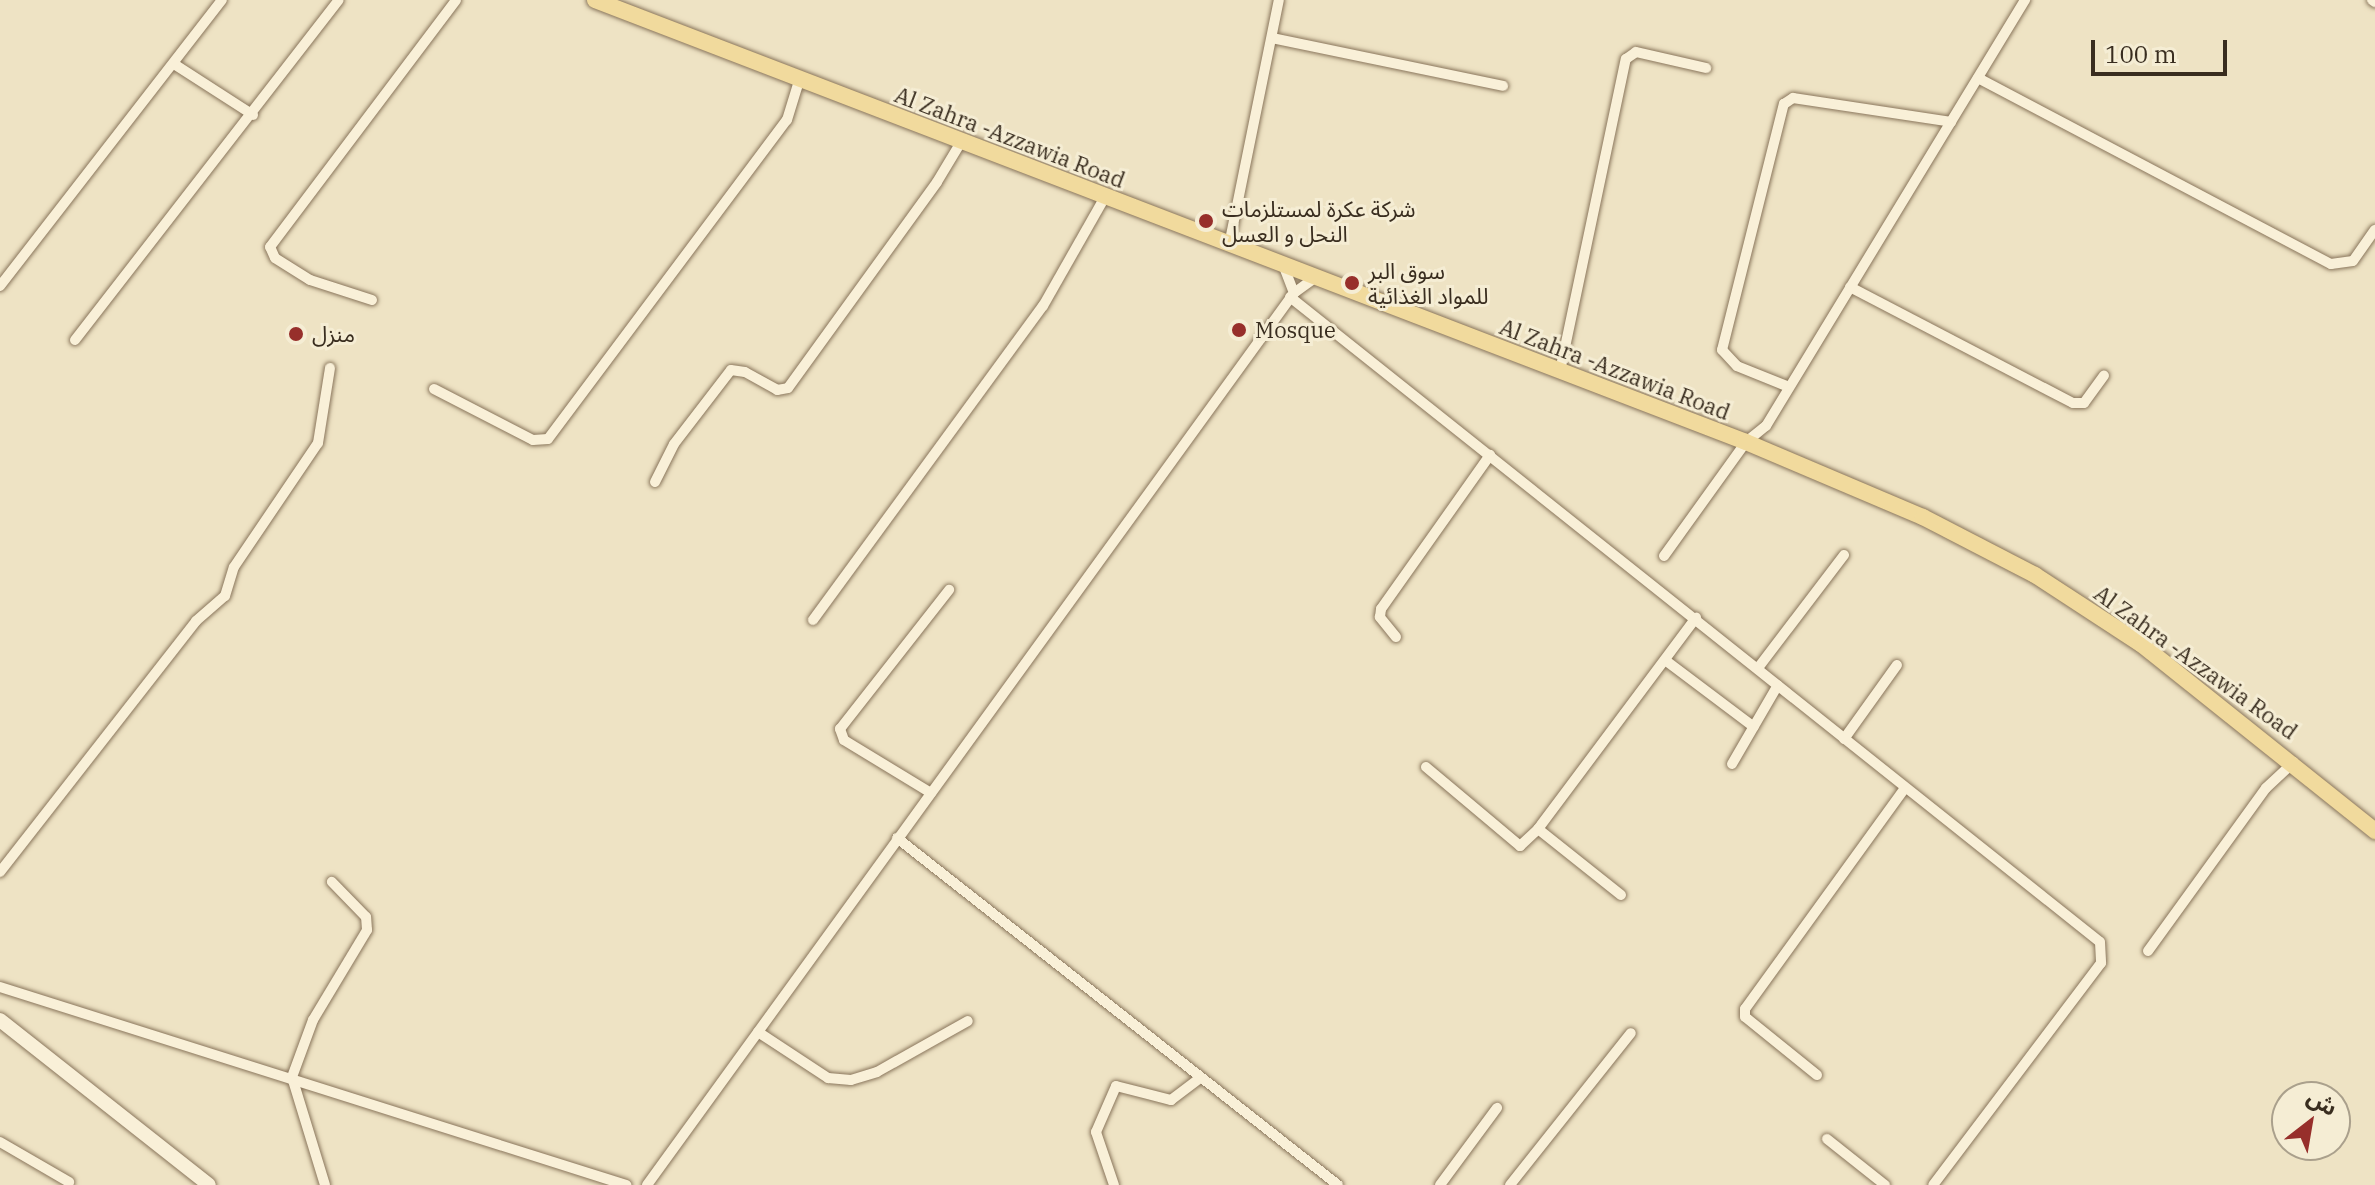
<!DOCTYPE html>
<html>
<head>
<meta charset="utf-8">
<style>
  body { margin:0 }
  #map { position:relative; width:2375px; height:1185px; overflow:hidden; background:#eee3c4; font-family:"IBM Plex Serif","Noto Sans Arabic",serif }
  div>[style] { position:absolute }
  .roads { filter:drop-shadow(0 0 2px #89755b) drop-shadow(0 0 2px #89755b) }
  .street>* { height:10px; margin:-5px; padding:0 5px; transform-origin:5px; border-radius:5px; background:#f9f0d8 }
  .secondary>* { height:14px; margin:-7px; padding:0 7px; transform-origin:7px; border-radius:7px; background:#f9f0d8 }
  .primary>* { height:16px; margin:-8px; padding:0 8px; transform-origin:8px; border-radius:8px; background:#f1da9d }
  .dots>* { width:22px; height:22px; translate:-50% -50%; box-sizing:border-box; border:4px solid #f5edd4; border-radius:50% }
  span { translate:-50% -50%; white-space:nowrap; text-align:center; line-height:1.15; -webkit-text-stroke:6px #f5edd4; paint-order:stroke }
  .street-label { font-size:22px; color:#392d1f }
  .poi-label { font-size:22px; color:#392d1f }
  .left { translate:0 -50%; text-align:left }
  .north { position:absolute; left:2271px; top:1081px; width:80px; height:80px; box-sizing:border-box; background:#f5edd4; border:2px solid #aaa08c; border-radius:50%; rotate:31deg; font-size:22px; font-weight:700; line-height:32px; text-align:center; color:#392d1f }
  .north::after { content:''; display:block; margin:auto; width:28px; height:36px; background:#972f2b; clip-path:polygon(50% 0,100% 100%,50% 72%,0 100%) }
  .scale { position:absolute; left:2091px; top:40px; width:136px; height:36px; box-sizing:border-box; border:4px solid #392d1f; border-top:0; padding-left:10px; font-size:24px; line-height:28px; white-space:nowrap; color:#392d1f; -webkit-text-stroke:6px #f5edd4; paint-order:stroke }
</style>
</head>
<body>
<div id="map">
  <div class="roads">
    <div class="street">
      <div style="left:2372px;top:0;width:4px;rotate:34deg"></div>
      <div style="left:1272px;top:38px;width:236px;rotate:11.7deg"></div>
      <div style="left:174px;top:64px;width:94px;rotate:32.8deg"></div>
      <div style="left:1978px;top:78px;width:399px;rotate:27.8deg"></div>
      <div style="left:2331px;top:264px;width:22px;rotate:-8deg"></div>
      <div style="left:2353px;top:261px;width:38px;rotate:-55deg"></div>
      <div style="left:1229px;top:245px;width:250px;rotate:-78.5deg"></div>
      <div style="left:1284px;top:267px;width:28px;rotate:69deg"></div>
      <div style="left:0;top:286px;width:362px;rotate:-52.2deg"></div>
      <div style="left:1850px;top:287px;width:251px;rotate:27.5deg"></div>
      <div style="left:2073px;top:403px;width:11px"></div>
      <div style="left:2084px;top:403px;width:34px;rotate:-54deg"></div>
      <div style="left:1290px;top:297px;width:1035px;rotate:38.53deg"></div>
      <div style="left:2100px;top:942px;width:21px;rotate:87deg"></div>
      <div style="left:2101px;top:963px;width:278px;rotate:127.1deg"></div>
      <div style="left:372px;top:300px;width:65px;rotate:-162.1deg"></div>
      <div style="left:310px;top:280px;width:41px;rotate:-147.8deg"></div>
      <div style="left:275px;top:258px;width:12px;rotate:-114deg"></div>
      <div style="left:270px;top:247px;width:309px;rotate:-53deg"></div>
      <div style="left:75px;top:340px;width:430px;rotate:-52.2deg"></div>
      <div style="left:1560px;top:371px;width:319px;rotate:-78.1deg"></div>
      <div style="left:1626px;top:59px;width:12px;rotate:-35deg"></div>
      <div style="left:1636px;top:52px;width:72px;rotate:12.9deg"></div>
      <div style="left:1789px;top:387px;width:56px;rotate:-158deg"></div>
      <div style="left:1737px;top:366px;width:22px;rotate:-133deg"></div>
      <div style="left:1722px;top:350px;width:254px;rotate:-75.9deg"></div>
      <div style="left:1784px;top:104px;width:11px;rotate:-34deg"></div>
      <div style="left:1793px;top:98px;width:160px;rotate:8.6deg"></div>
      <div style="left:434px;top:389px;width:111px;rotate:27.3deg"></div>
      <div style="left:533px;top:440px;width:15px;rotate:-4deg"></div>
      <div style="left:548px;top:439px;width:399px;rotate:-53.2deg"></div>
      <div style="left:787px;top:120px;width:41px;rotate:-72.9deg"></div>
      <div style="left:655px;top:482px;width:42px;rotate:-63.4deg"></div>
      <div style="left:674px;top:444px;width:93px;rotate:-52.4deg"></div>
      <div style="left:731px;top:370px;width:14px;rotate:8deg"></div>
      <div style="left:745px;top:372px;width:37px;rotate:29deg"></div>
      <div style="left:777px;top:390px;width:11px;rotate:-10deg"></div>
      <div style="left:788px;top:388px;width:254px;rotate:-54.1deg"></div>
      <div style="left:937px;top:182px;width:47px;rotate:-59deg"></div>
      <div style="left:1664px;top:556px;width:140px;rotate:-54.3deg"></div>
      <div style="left:1746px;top:442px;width:26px;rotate:-39deg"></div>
      <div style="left:1766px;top:426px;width:499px;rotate:-58.7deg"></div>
      <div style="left:813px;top:620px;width:389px;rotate:-53.8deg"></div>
      <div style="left:1043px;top:306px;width:125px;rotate:-60.4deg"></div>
      <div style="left:1396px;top:637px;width:26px;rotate:-129deg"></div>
      <div style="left:1380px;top:617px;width:8px;rotate:-83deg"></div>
      <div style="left:1381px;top:609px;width:189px;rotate:-54.7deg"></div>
      <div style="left:1665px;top:660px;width:111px;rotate:37deg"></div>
      <div style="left:1758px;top:668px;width:142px;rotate:-52.7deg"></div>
      <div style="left:1844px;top:739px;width:91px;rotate:-54.4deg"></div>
      <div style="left:1732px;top:764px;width:91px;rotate:-59.8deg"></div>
      <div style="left:1426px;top:767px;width:123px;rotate:40deg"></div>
      <div style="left:1520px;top:846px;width:25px;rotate:-43deg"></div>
      <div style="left:931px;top:793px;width:102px;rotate:-148.7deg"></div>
      <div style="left:844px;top:740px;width:12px;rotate:-110deg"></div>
      <div style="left:840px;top:729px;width:177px;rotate:-51.9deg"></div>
      <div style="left:897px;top:838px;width:561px;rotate:38.2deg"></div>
      <div style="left:0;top:872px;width:318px;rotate:-52deg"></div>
      <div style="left:196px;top:621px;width:38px;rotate:-41deg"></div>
      <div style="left:225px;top:596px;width:30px;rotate:-73deg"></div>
      <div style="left:234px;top:567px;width:150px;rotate:-55.9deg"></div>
      <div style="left:318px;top:443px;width:76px;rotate:-80.9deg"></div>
      <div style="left:1621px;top:895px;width:106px;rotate:-141.5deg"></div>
      <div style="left:1538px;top:829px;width:264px;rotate:-53.2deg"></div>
      <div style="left:2148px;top:951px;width:201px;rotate:-54.1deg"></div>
      <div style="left:2266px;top:788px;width:38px;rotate:-43deg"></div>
      <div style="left:0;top:987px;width:657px;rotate:17.55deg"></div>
      <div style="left:758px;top:1032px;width:84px;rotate:33.3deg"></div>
      <div style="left:828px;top:1078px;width:23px;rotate:5deg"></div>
      <div style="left:851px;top:1080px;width:27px;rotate:-17deg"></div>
      <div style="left:877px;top:1072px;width:104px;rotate:-29.3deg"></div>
      <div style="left:1817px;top:1075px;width:92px;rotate:-141.1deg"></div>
      <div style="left:1745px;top:1017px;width:8px;rotate:-90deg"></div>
      <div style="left:1745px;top:1009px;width:273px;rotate:-54.1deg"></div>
      <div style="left:1827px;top:1139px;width:74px;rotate:38.4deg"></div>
      <div style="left:0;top:1142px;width:80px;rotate:30.1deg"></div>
      <div style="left:325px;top:1185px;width:113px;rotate:-107deg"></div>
      <div style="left:292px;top:1077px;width:61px;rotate:-69.8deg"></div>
      <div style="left:313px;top:1020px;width:105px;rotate:-59deg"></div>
      <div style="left:367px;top:930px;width:13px;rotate:-94deg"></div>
      <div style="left:366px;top:917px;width:49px;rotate:-134.2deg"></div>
      <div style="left:647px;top:1185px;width:1102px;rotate:-54.05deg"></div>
      <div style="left:1294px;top:293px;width:24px;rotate:-36deg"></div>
      <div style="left:1114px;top:1185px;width:56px;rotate:-108.8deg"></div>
      <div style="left:1096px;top:1132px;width:50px;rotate:-66.5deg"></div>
      <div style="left:1116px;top:1086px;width:57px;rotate:14.3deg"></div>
      <div style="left:1171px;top:1100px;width:36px;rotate:-37deg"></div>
      <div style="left:1440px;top:1185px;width:96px;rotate:-53.5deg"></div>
      <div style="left:1510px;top:1185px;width:194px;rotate:-51.5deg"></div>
    </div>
    <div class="secondary">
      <div style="left:0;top:1020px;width:266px;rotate:38.3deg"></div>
    </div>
    <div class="primary">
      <div style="left:595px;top:0;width:1233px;rotate:21.01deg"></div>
      <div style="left:1746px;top:442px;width:192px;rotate:23deg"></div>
      <div style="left:1923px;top:517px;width:126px;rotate:27.4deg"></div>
      <div style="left:2035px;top:575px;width:126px;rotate:33.1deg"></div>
      <div style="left:2141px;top:644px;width:300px;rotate:38.6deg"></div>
    </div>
  </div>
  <div class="dots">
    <div style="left:1206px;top:221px;background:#972f2b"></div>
    <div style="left:1352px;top:283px;background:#972f2b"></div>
    <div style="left:1239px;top:330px;background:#972f2b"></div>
    <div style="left:296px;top:334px;background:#972f2b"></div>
  </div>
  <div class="street-label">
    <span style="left:1010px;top:137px;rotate:21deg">Al Zahra -Azzawia Road</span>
    <span style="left:1615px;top:369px;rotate:21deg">Al Zahra -Azzawia Road</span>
    <span style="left:2196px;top:662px;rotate:36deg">Al Zahra -Azzawia Road</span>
  </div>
  <div class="poi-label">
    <span class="left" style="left:1222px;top:221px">شركة عكرة لمستلزمات<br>النحل و العسل</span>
    <span class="left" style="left:1368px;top:283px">سوق البر<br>للمواد الغذائية</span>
    <span class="left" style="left:1255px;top:330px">Mosque</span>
    <span class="left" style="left:312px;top:334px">منزل</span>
  </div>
  <div class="north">ش</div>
  <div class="scale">100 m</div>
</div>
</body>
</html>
